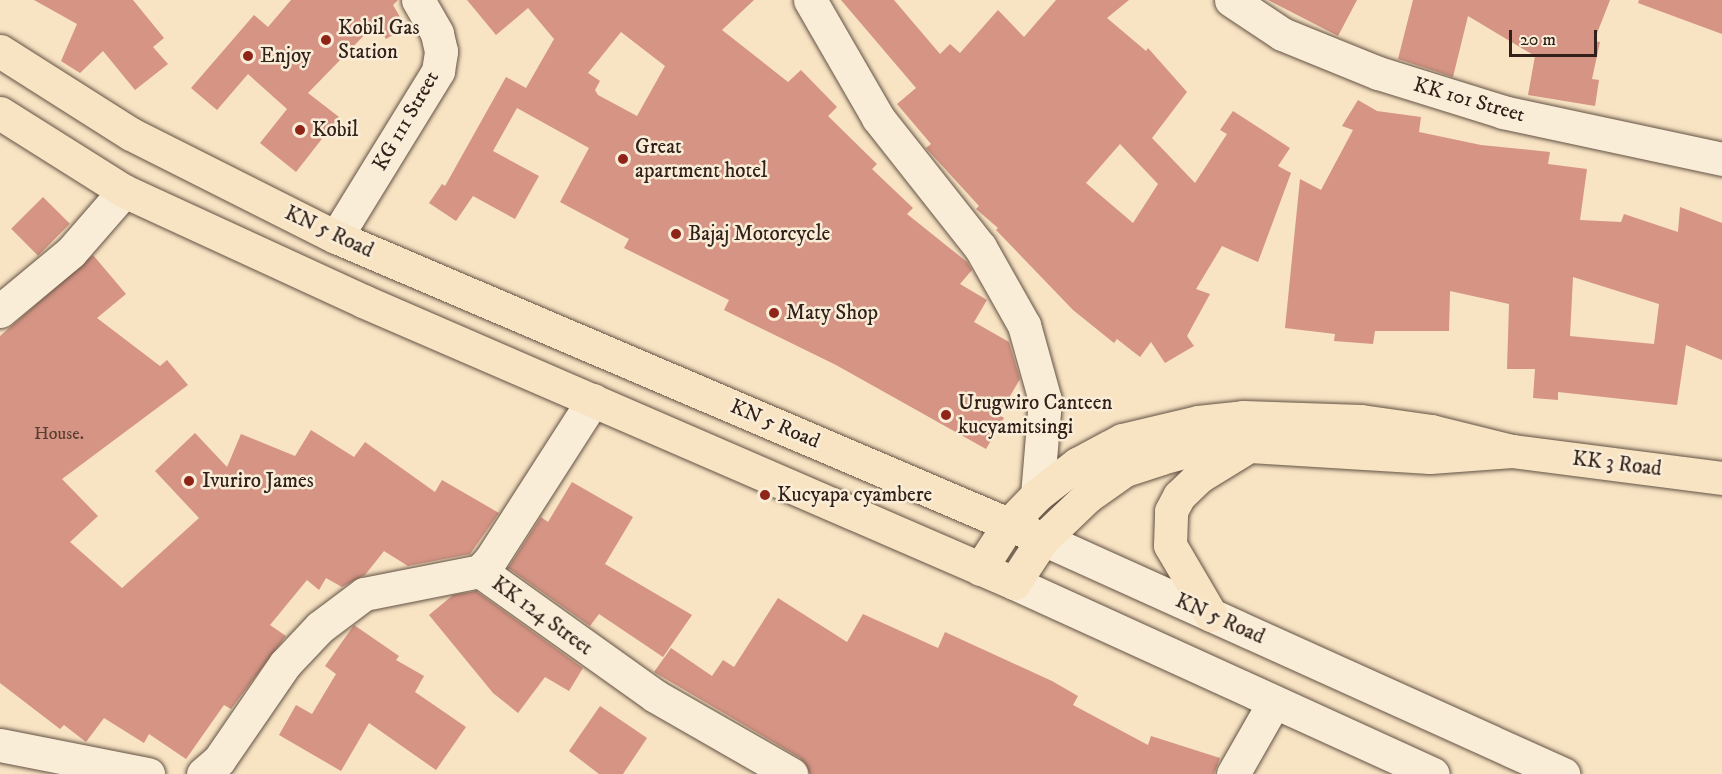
<!DOCTYPE html>
<html>
<head>
<meta charset="utf-8">
<style>
  body { margin:0 }
  #map { position:relative; width:1722px; height:774px; overflow:hidden; background:#f8e3c3; font-family:"IM FELL DW Pica",serif }
  div>[style] { position:absolute }
  .building>* { inset:0; background:#d59484; transform-origin:0 0 }
  .roads { filter:drop-shadow(0 0 2px #635244) drop-shadow(0 0 2px #635244) }
  .street>* { height:33px; margin:-16.5px; padding:0 16.5px; transform-origin:16.5px; border-radius:16.5px; background:#faedd8 }
  .secondary>* { height:33px; margin:-16.5px; padding:0 16.5px; transform-origin:16.5px; border-radius:16.5px; background:#faedd8 }
  .highway>* { height:33px; margin:-16.5px; padding:0 16.5px; transform-origin:16.5px; border-radius:16.5px; background:#f8e3c3 }
  .dots>* { width:16px; height:16px; translate:-50% -50%; box-sizing:border-box; border:3px solid #faedd8; border-radius:50% }
  span { translate:-50% -50%; white-space:nowrap; text-align:center; line-height:1.15; -webkit-text-stroke:5px #faedd8; paint-order:stroke }
  .number-label { font-size:18px; color:#5a3e34 }
  .number-label span { -webkit-text-stroke-width:0 }
  .poi-label { font-size:21px; color:#31211a }
  .left { translate:0 -50%; text-align:left }
  .street-label { font-size:21px; color:#31211a }
  .scale { position:absolute; left:1509px; top:30px; width:88px; height:27px; box-sizing:border-box; border:3px solid #31211a; border-top:0; padding-left:8px; font-size:18px; line-height:21px; white-space:nowrap; color:#31211a; -webkit-text-stroke:4px #faedd8; paint-order:stroke }
</style>
</head>
<body>
<div id="map">
  <div class="building">
    <div style="clip-path:polygon(34px 0,133px 0,164px 38px,153px 47px,168px 64px,135px 90px,103px 51px,80px 73px,61px 61px,77px 24px)"></div>
    <div style="clip-path:polygon(291px 0,398px 0,393px 5px,406px 27px,386px 39px,376px 23px,308px 93px,339px 117px,296px 172px,260px 143px,287px 109px,248px 74px,217px 110px,191px 88px,254px 15px,268px 27px)"></div>
    <div style="clip-path:polygon(evenodd,467px 0,754px 0,722px 30px,788px 82px,801px 70px,837px 107px,828px 116px,877px 164px,872px 169px,913px 208px,907px 214px,967px 262px,972px 270px,960px 284px,987px 300px,974px 322px,1009px 342px,1020px 379px,999px 415px,1004px 418px,986px 449px,836px 365px,724px 310px,729px 300px,624px 248px,629px 239px,560px 202px,589px 148px,517px 108px,493px 151px,539px 176px,515px 219px,473px 196px,456px 221px,429px 203px,442px 184px,445px 186px,506px 77px,526px 88px,554px 39px,528px 8px,496px 35px,467px 0,621px 32px,665px 66px,637px 116px,598px 95px,595px 90px,600px 81px,588px 73px,621px 32px)"></div>
    <div style="clip-path:polygon(evenodd,841px 0,894px 0,940px 54px,950px 44px,960px 53px,998px 10px,1024px 37px,1056px 0,1129px 0,1107px 18px,1146px 51px,1148px 48px,1187px 92px,1152px 138px,1195px 183px,1227px 134px,1220px 130px,1233px 111px,1290px 148px,1278px 166px,1291px 173px,1258px 262px,1222px 246px,1196px 289px,1210px 294px,1187px 336px,1194px 346px,1165px 363px,1151px 342px,1140px 357px,1117px 339px,1114px 343px,1073px 310px,996px 230px,998px 228px,976px 209px,979px 206px,926px 148px,931px 144px,897px 104px,916px 88px,841px 0,1120px 144px,1158px 184px,1133px 223px,1086px 183px,1120px 144px)"></div>
    <div style="clip-path:polygon(1268px 0,1357px 0,1338px 36px)"></div>
    <div style="clip-path:polygon(1413px 0,1610px 0,1594px 41px,1600px 42px,1592px 79px,1599px 80px,1595px 106px,1528px 95px,1535px 56px,1468px 16px,1453px 77px,1398px 59px)"></div>
    <div style="clip-path:polygon(1639px 0,1722px 0,1722px 34px,1638px 3px)"></div>
    <div style="clip-path:polygon(evenodd,1358px 100px,1377px 111px,1421px 117px,1419px 132px,1481px 145px,1550px 152px,1548px 164px,1587px 169px,1580px 220px,1621px 222px,1624px 214px,1678px 232px,1680px 207px,1722px 223px,1722px 360px,1686px 345px,1677px 405px,1558px 392px,1558px 400px,1533px 398px,1535px 369px,1507px 369px,1509px 304px,1450px 291px,1449px 331px,1375px 331px,1373px 344px,1334px 341px,1335px 334px,1285px 328px,1300px 179px,1321px 190px,1353px 130px,1342px 126px,1358px 100px,1573px 277px,1659px 304px,1654px 344px,1570px 336px,1573px 277px)"></div>
    <div style="left:43px;top:197px;width:38px;height:45px;rotate:45deg"></div>
    <div style="clip-path:polygon(93px 255px,126px 294px,97px 318px,160px 366px,167px 360px,188px 385px,62px 479px,98px 516px,70px 542px,122px 588px,199px 518px,155px 471px,195px 433px,227px 467px,241px 434px,295px 456px,311px 430px,354px 457px,365px 442px,435px 492px,442px 480px,499px 513px,470px 554px,408px 566px,384px 551px,365px 575px,342px 587px,326px 578px,319px 590px,307px 580px,270px 625px,286px 636px,231px 709px,224px 705px,186px 759px,149px 734px,144px 743px,104px 718px,86px 742px,64px 725px,60px 729px,0 683px,0 336px)"></div>
    <div style="clip-path:polygon(572px 482px,633px 517px,605px 564px,692px 615px,663px 657px,599px 614px,590px 626px,508px 568px,541px 517px,548px 522px)"></div>
    <div style="clip-path:polygon(476px 591px,583px 668px,569px 691px,545px 677px,518px 713px,493px 693px,429px 615px,453px 595px)"></div>
    <div style="clip-path:polygon(778px 598px,847px 642px,863px 614px,938px 648px,945px 632px,1052px 681px,1078px 696px,1073px 705px,1148px 745px,1151px 736px,1220px 758px,1214px 774px,810px 774px,800px 758px,654px 672px,671px 648px,712px 676px,723px 660px,734px 667px)"></div>
    <div style="clip-path:polygon(354px 625px,399px 656px,396px 660px,424px 676px,415px 692px,466px 727px,436px 770px,369px 723px,341px 771px,279px 735px,296px 705px,312px 714px,336px 674px,325px 666px)"></div>
    <div style="clip-path:polygon(600px 706px,647px 738px,623px 774px,599px 774px,569px 751px)"></div>
  </div>
  <div class="roads">
    <div class="street">
      <div style="left:810px;top:0;width:136px;rotate:60deg"></div>
      <div style="left:878px;top:118px;width:164px;rotate:51.7deg"></div>
      <div style="left:980px;top:247px;width:90px;rotate:60.6deg"></div>
      <div style="left:1024px;top:325px;width:78px;rotate:74.4deg"></div>
      <div style="left:1045px;top:400px;width:95px;rotate:94.8deg"></div>
      <div style="left:1231px;top:0;width:61px;rotate:33.7deg"></div>
      <div style="left:1282px;top:34px;width:104px;rotate:22.1deg"></div>
      <div style="left:1378px;top:73px;width:131px;rotate:17.3deg"></div>
      <div style="left:1503px;top:112px;width:224px;rotate:12.1deg"></div>
      <div style="left:336px;top:237px;width:195px;rotate:-58.4deg"></div>
      <div style="left:438px;top:71px;width:20px;rotate:-81deg"></div>
      <div style="left:441px;top:51px;width:18px;rotate:-103deg"></div>
      <div style="left:437px;top:33px;width:38px;rotate:-120deg"></div>
      <div style="left:0;top:311px;width:92px;rotate:-39.7deg"></div>
      <div style="left:71px;top:252px;width:81px;rotate:-49deg"></div>
      <div style="left:480px;top:571px;width:16px;rotate:-47deg"></div>
      <div style="left:491px;top:559px;width:189px;rotate:-57.3deg"></div>
      <div style="left:0;top:745px;width:151px;rotate:11.1deg"></div>
      <div style="left:203px;top:774px;width:21px;rotate:-41deg"></div>
      <div style="left:219px;top:760px;width:116px;rotate:-55.5deg"></div>
      <div style="left:285px;top:664px;width:51px;rotate:-46.6deg"></div>
      <div style="left:320px;top:627px;width:55px;rotate:-36.9deg"></div>
      <div style="left:364px;top:594px;width:118px;rotate:-11.2deg"></div>
      <div style="left:480px;top:571px;width:215px;rotate:35.5deg"></div>
      <div style="left:655px;top:696px;width:157px;rotate:29.8deg"></div>
      <div style="left:1233px;top:774px;width:83px;rotate:-60.3deg"></div>
    </div>
    <div class="secondary">
      <div style="left:1043px;top:539px;width:571px;rotate:24.32deg"></div>
      <div style="left:1014px;top:583px;width:460px;rotate:24.5deg"></div>
    </div>
    <div class="highway">
      <div style="left:0;top:51px;width:155px;rotate:32.4deg"></div>
      <div style="left:131px;top:134px;width:229px;rotate:26.7deg"></div>
      <div style="left:336px;top:237px;width:769px;rotate:23.13deg"></div>
      <div style="left:0;top:113px;width:146px;rotate:32.2deg"></div>
      <div style="left:124px;top:191px;width:263px;rotate:24.7deg"></div>
      <div style="left:363px;top:301px;width:709px;rotate:23.42deg"></div>
      <div style="left:1014px;top:583px;width:53px;rotate:-56.6deg"></div>
      <div style="left:1043px;top:539px;width:62px;rotate:-43.7deg"></div>
      <div style="left:1088px;top:496px;width:45px;rotate:-35.1deg"></div>
      <div style="left:1125px;top:470px;width:38px;rotate:-18deg"></div>
      <div style="left:1161px;top:458px;width:39px;rotate:-15deg"></div>
      <div style="left:1199px;top:448px;width:51px;rotate:-2.2deg"></div>
      <div style="left:1250px;top:446px;width:180px;rotate:3.5deg"></div>
      <div style="left:1430px;top:457px;width:82px;rotate:-4.2deg"></div>
      <div style="left:980px;top:569px;width:54px;rotate:-57.2deg"></div>
      <div style="left:1009px;top:524px;width:40px;rotate:-46deg"></div>
      <div style="left:1037px;top:495px;width:51px;rotate:-37.8deg"></div>
      <div style="left:1077px;top:464px;width:51px;rotate:-28.1deg"></div>
      <div style="left:1122px;top:440px;width:78px;rotate:-13.3deg"></div>
      <div style="left:1198px;top:422px;width:45px;rotate:-6.3deg"></div>
      <div style="left:1243px;top:417px;width:118px;rotate:1.9deg"></div>
      <div style="left:1361px;top:421px;width:71px;rotate:8.1deg"></div>
      <div style="left:1431px;top:431px;width:83px;rotate:13.9deg"></div>
      <div style="left:1512px;top:451px;width:212px;rotate:7.3deg"></div>
      <div style="left:1211px;top:615px;width:81px;rotate:-120.4deg"></div>
      <div style="left:1170px;top:545px;width:34px;rotate:-88deg"></div>
      <div style="left:1171px;top:511px;width:17px;rotate:-62deg"></div>
      <div style="left:1179px;top:496px;width:29px;rotate:-44deg"></div>
      <div style="left:1200px;top:476px;width:55px;rotate:-31.7deg"></div>
    </div>
  </div>
  <div class="dots">
    <div style="left:326px;top:40px;background:#8f2418"></div>
    <div style="left:248px;top:56px;background:#8f2418"></div>
    <div style="left:300px;top:130px;background:#8f2418"></div>
    <div style="left:623px;top:159px;background:#8f2418"></div>
    <div style="left:676px;top:234px;background:#8f2418"></div>
    <div style="left:774px;top:313px;background:#8f2418"></div>
    <div style="left:946px;top:415px;background:#8f2418"></div>
    <div style="left:189px;top:481px;background:#8f2418"></div>
    <div style="left:765px;top:495px;background:#8f2418"></div>
  </div>
  <div class="number-label">
    <span style="left:59px;top:434px">House.</span>
  </div>
  <div class="poi-label">
    <span class="left" style="left:338px;top:40px">Kobil Gas<br>Station</span>
    <span class="left" style="left:260px;top:56px">Enjoy</span>
    <span class="left" style="left:312px;top:130px">Kobil</span>
    <span class="left" style="left:635px;top:159px">Great<br>apartment hotel</span>
    <span class="left" style="left:688px;top:234px">Bajaj Motorcycle</span>
    <span class="left" style="left:786px;top:313px">Maty Shop</span>
    <span class="left" style="left:958px;top:415px">Urugwiro Canteen<br>kucyamitsingi</span>
    <span class="left" style="left:202px;top:481px">Ivuriro James</span>
    <span class="left" style="left:777px;top:495px">Kucyapa cyambere</span>
  </div>
  <div class="street-label">
    <span style="left:1469px;top:100px;rotate:16deg">KK 101 Street</span>
    <span style="left:406px;top:121px;rotate:-60deg">KG 111 Street</span>
    <span style="left:329px;top:232px;rotate:25deg">KN 5 Road</span>
    <span style="left:775px;top:424px;rotate:23deg">KN 5 Road</span>
    <span style="left:1617px;top:464px;rotate:7deg">KK 3 Road</span>
    <span style="left:542px;top:616px;rotate:36deg">KK 124 Street</span>
    <span style="left:1220px;top:619px;rotate:24deg">KN 5 Road</span>
  </div>
  <div class="scale">20 m</div>
</div>
</body>
</html>
